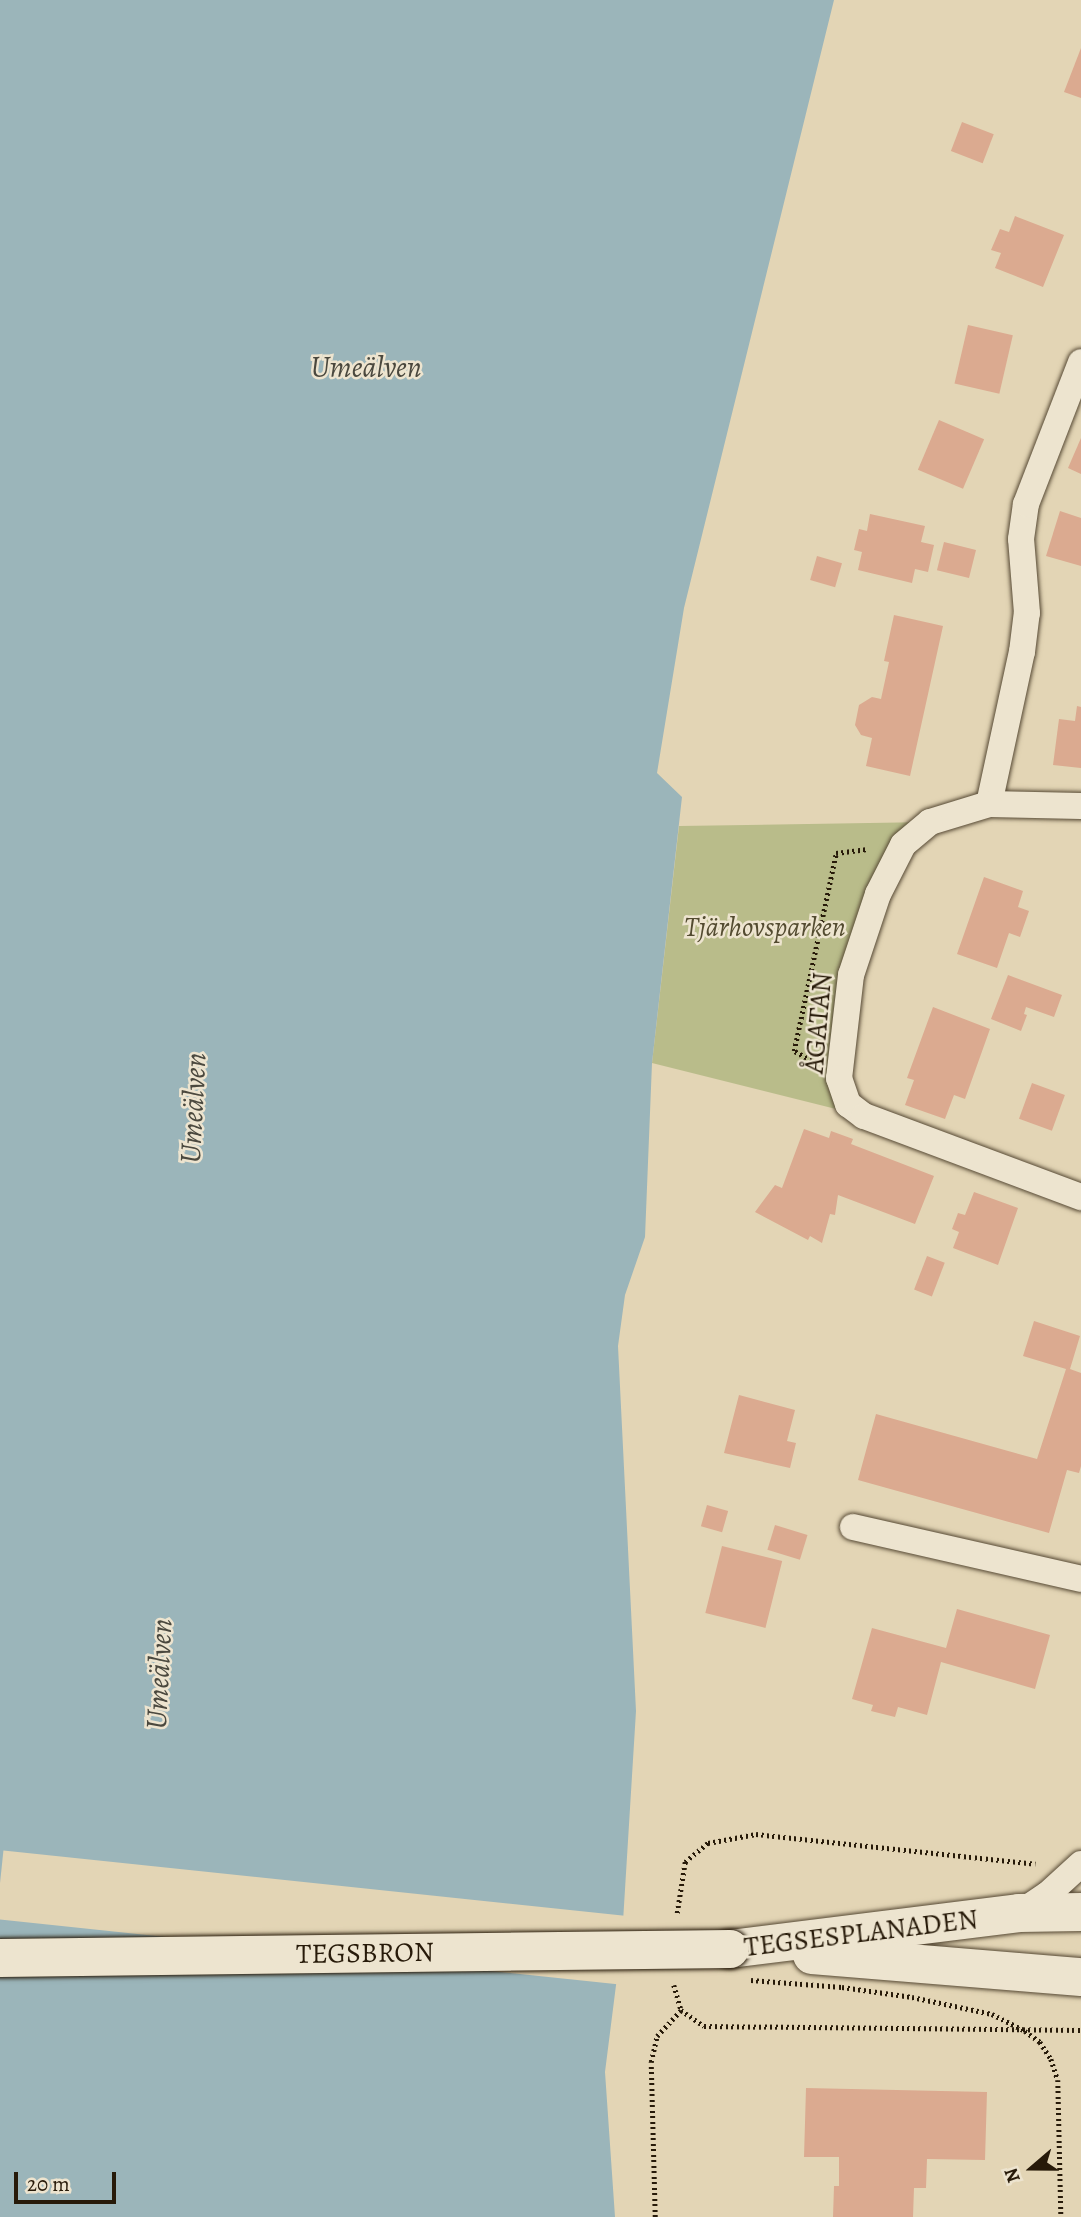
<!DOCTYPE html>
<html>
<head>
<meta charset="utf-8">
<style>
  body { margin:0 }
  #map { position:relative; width:1081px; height:2217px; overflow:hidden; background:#e3d5b5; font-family:Alegreya,serif }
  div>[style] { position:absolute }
  .green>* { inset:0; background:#b9bc8a }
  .water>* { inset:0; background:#9bb5ba }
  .pier>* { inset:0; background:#e3d5b5; transform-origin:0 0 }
  .building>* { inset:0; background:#dbaa90; transform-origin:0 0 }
  .path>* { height:4.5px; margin-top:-2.25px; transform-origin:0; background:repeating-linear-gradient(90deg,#271a09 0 2px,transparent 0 5.5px) }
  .roads { filter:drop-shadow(0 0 2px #564934) drop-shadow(0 0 2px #564934) }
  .minor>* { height:26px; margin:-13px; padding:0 13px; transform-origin:13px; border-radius:13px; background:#ede4cf }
  .secondary>* { height:38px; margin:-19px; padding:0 19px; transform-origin:19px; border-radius:19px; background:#ede4cf }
  .path-bridge>* { height:4.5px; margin-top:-2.25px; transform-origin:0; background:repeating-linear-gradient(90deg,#271a09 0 2px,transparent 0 5.5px) }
  .bridges { filter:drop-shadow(0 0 2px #271a09) drop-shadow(0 0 2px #271a09) }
  .secondary-bridge>* { height:38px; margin:-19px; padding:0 19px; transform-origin:19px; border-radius:19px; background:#ede4cf }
  span { translate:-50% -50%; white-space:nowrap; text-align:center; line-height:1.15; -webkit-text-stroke:5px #ede4cf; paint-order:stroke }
  .park-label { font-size:28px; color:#534b30; font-style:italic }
  .street-label { font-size:28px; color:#271a09 }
  .water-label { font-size:30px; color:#4a483e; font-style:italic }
  .north { position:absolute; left:997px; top:2133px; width:70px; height:70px; -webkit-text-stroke:5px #ede4cf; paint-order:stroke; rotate:250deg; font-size:19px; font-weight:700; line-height:28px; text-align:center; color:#271a09 }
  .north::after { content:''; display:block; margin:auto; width:24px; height:32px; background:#271a09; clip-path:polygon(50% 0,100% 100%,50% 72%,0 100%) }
  .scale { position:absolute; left:14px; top:2172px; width:102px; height:32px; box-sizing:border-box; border:4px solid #271a09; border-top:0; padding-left:9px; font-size:21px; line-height:24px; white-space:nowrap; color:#271a09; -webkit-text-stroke:5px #ede4cf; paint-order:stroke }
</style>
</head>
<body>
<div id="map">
  <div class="green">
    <div style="clip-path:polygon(930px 822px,878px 894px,839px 1078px,864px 1116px,652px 1063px,679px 826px)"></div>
  </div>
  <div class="water">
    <div style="clip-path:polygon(0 0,834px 0,684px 608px,657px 773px,682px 797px,652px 1063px,645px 1237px,625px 1295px,618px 1346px,636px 1711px,622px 1938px,605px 2072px,615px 2217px,0 2217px)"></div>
  </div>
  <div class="pier">
    <div style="left:627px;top:1916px;width:69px;height:627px;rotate:96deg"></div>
  </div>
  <div class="building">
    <div style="clip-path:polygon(1081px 48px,1081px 98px,1064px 92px)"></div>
    <div style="left:962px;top:122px;width:34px;height:31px;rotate:21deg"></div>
    <div style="clip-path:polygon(1015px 216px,1064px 235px,1043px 287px,995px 268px,1001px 253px,991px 250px,1000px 229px,1009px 232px)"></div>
    <div style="left:968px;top:325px;width:46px;height:60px;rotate:13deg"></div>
    <div style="left:939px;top:420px;width:49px;height:54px;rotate:23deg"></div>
    <div style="clip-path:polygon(1081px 438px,1081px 474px,1068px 468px)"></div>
    <div style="clip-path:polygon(1060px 511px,1081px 518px,1081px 566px,1046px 556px)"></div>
    <div style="clip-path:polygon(870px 514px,925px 526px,921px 542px,934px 545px,928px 572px,915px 569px,912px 583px,858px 570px,862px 552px,854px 550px,859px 529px,867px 531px)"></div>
    <div style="left:944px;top:542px;width:33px;height:29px;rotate:14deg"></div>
    <div style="left:817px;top:556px;width:26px;height:25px;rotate:16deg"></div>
    <div style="clip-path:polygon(894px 615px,943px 626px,910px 776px,866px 766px,872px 738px,861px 735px,855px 725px,859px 705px,872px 697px,881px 699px,889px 662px,884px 661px)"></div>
    <div style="clip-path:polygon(1077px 706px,1081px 707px,1081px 768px,1053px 765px,1059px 719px,1075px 721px)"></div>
    <div style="clip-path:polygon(984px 877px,1023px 891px,1018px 907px,1029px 911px,1020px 937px,1009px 933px,997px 968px,957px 954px)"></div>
    <div style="clip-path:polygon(1008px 975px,1062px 995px,1054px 1017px,1026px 1007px,1024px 1014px,1027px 1015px,1021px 1031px,991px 1019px)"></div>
    <div style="clip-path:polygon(933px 1007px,990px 1029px,965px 1099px,954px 1095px,945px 1119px,905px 1105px,914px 1080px,907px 1078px)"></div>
    <div style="left:1032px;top:1083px;width:35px;height:38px;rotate:20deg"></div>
    <div style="clip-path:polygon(804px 1129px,829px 1138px,831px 1131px,853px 1139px,851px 1144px,934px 1176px,915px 1224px,838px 1195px,835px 1215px,830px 1214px,822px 1243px,810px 1236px,808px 1240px,755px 1212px,775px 1185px,782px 1188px)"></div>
    <div style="clip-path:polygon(974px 1192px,1018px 1208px,998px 1265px,953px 1248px,959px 1232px,952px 1229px,958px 1213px,965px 1215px)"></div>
    <div style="left:927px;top:1256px;width:19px;height:36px;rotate:21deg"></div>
    <div style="clip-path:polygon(1034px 1321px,1080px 1336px,1070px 1369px,1081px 1373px,1081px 1466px,1079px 1473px,1067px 1470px,1049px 1533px,858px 1480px,876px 1414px,1037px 1459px,1066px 1369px,1023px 1356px)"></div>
    <div style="clip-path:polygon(739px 1395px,795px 1410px,787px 1441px,796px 1443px,790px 1468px,724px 1453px)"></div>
    <div style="left:707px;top:1505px;width:22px;height:22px;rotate:16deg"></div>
    <div style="left:775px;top:1525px;width:34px;height:26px;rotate:17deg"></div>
    <div style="left:722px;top:1546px;width:62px;height:69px;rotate:14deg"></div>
    <div style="clip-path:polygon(957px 1609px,1050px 1635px,1035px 1689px,941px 1662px,927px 1715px,898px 1707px,895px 1717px,871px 1711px,873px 1705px,852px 1699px,872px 1628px,946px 1648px)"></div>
    <div style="clip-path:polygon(806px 2088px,987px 2092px,985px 2160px,927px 2159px,926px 2188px,914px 2188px,913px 2217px,833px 2217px,834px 2186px,839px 2186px,839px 2157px,804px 2157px)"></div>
  </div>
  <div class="path">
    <div style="left:811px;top:1061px;width:20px;rotate:-150deg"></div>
    <div style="left:794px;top:1051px;width:202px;rotate:-78deg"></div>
    <div style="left:836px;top:853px;width:32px;rotate:-7deg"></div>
    <div style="left:677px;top:1913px;width:52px;rotate:-81.1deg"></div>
    <div style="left:685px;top:1862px;width:30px;rotate:-40deg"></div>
    <div style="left:708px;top:1843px;width:49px;rotate:-10.6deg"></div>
    <div style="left:756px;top:1834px;width:281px;rotate:6.1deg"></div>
    <div style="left:674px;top:1985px;width:26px;rotate:74deg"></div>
    <div style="left:681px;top:2010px;width:28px;rotate:35deg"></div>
    <div style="left:704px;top:2026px;width:377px;rotate:0.6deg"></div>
    <div style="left:1025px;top:2031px;width:19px;rotate:36deg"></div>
    <div style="left:1040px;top:2042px;width:20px;rotate:57deg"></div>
    <div style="left:1051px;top:2059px;width:22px;rotate:72deg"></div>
    <div style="left:1058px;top:2080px;width:137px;rotate:88.7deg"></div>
    <div style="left:655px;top:2217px;width:155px;rotate:-91.5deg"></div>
    <div style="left:651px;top:2062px;width:27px;rotate:-77deg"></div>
    <div style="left:657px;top:2036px;width:35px;rotate:-47deg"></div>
  </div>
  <div class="roads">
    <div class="minor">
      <div style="left:989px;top:804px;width:156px;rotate:-77.8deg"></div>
      <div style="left:1022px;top:652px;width:39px;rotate:-83deg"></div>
      <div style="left:1027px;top:613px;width:74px;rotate:-94.6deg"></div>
      <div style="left:1021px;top:539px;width:35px;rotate:-82deg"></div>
      <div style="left:1026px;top:504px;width:152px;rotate:-68.8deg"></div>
      <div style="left:1081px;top:806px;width:92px;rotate:-178.8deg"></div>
      <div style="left:989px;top:804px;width:62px;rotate:163deg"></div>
      <div style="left:930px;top:822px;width:35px;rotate:140deg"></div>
      <div style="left:903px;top:845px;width:55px;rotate:117deg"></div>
      <div style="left:878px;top:894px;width:85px;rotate:108.4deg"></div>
      <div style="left:851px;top:975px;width:104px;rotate:96.6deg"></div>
      <div style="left:839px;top:1078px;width:28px;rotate:71deg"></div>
      <div style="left:848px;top:1104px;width:20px;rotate:37deg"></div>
      <div style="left:864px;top:1116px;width:232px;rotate:20.5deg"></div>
      <div style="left:853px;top:1527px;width:234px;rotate:12.8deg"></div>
      <div style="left:1020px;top:1913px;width:32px;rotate:-34deg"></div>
      <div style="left:1047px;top:1895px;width:46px;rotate:-42.4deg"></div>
    </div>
    <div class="secondary">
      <div style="left:730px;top:1949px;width:291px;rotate:-7.1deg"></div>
      <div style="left:1019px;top:1913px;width:62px;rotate:-0.9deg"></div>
      <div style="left:812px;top:1955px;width:270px;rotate:4.7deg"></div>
    </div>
  </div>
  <div class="path-bridge">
    <div style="left:751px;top:1980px;width:91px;rotate:4.4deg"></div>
    <div style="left:842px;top:1987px;width:71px;rotate:8.1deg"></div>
    <div style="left:912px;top:1997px;width:82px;rotate:12deg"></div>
    <div style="left:992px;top:2014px;width:36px;rotate:27deg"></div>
  </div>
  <div class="bridges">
    <div class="secondary-bridge">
      <div style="left:0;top:1958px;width:730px;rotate:-0.71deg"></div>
    </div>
  </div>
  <div class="park-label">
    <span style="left:765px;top:927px">Tjärhovsparken</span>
  </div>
  <div class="street-label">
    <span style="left:818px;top:1023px;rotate:-85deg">ÅGATAN</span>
    <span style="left:861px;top:1933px;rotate:-7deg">TEGSESPLANADEN</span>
    <span style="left:365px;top:1953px;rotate:-1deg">TEGSBRON</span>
  </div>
  <div class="water-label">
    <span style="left:366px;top:367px">Umeälven</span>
    <span style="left:193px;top:1108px;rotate:-87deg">Umeälven</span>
    <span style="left:159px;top:1674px;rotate:-87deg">Umeälven</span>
  </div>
  <div class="north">N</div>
  <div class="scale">20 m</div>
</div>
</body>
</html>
